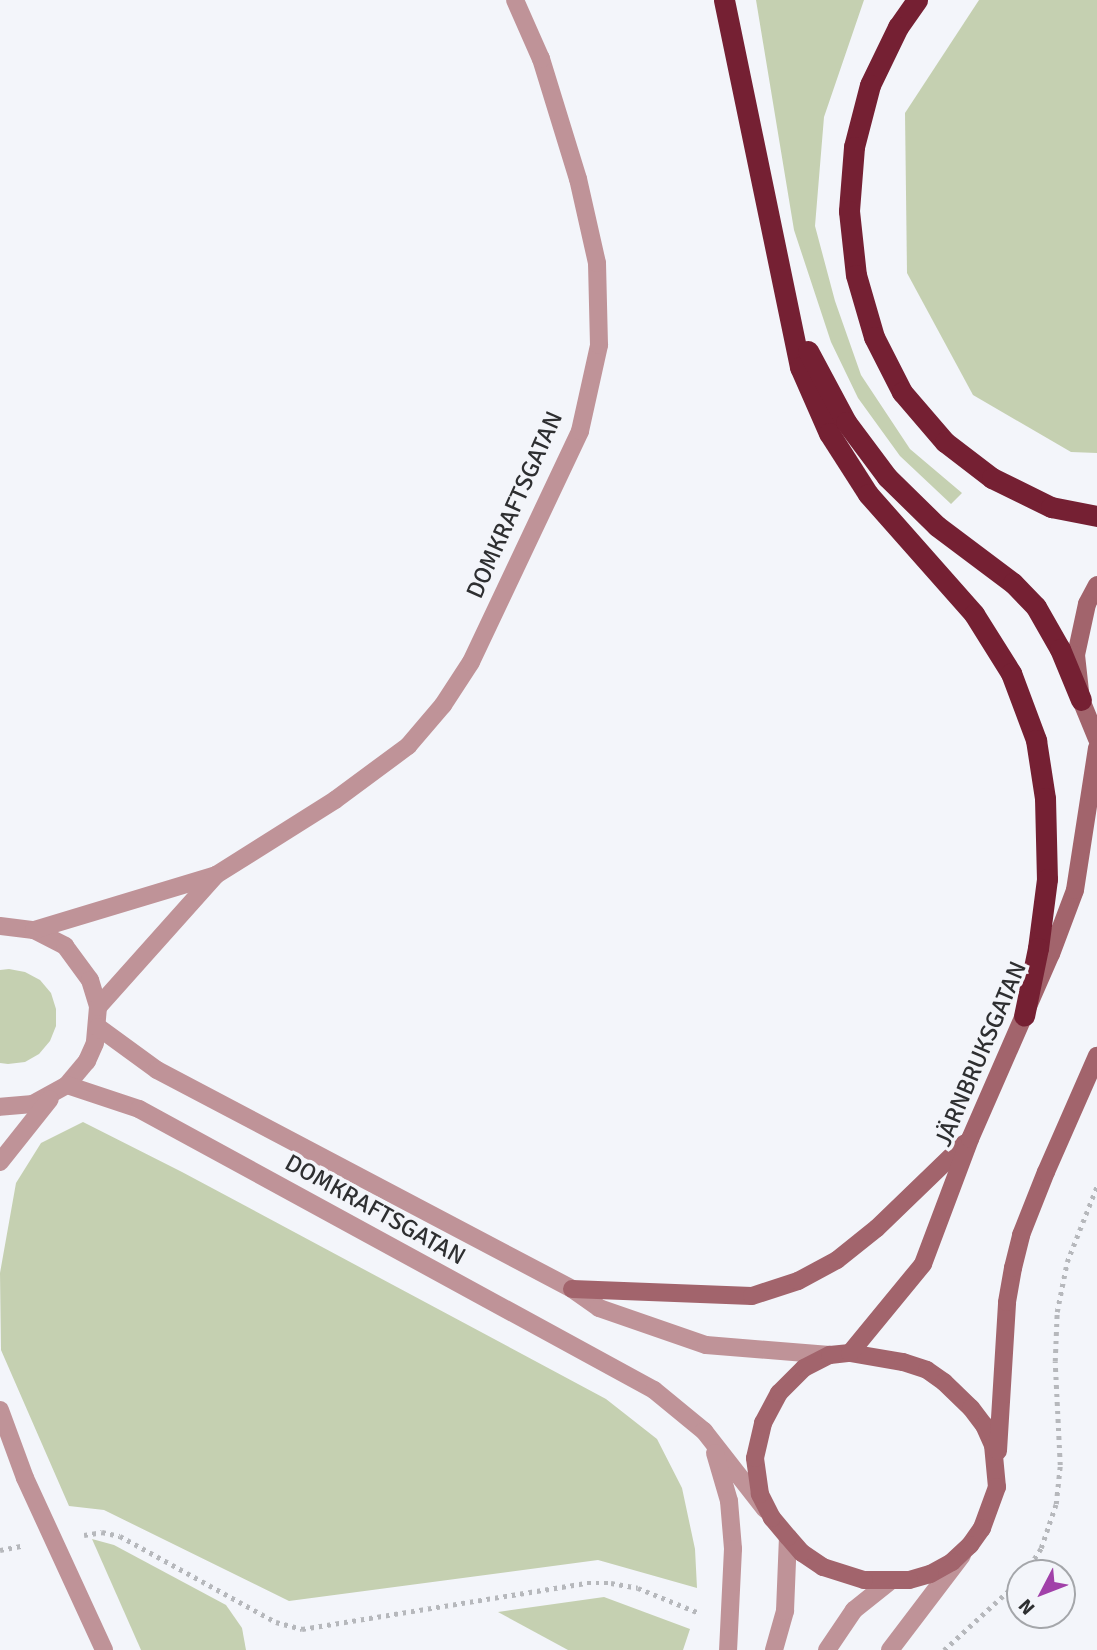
<!DOCTYPE html>
<html>
<head>
<meta charset="utf-8">
<style>
  body { margin:0 }
  #map { position:relative; width:1097px; height:1650px; overflow:hidden; background:#f3f5fa; font-family:Signika,sans-serif }
  div>[style] { position:absolute }
  .green>* { inset:0; background:#c5d0b1 }
  .path>* { height:4.5px; margin-top:-2.25px; transform-origin:0; background:repeating-linear-gradient(90deg,#b6b8bc 0 3.5px,transparent 0 8.5px) }
  .street>* { height:18px; margin:-9px; padding:0 9px; transform-origin:9px; border-radius:9px; background:#bf9398 }
  .secondary>* { height:18px; margin:-9px; padding:0 9px; transform-origin:9px; border-radius:9px; background:#a2646c }
  .highway>* { height:21px; margin:-10.5px; padding:0 10.5px; transform-origin:10.5px; border-radius:10.5px; background:#752033 }
  span { translate:-50% -50%; white-space:nowrap; text-align:center; line-height:1.15; -webkit-text-stroke:7px #f3f5fa; paint-order:stroke }
  .street-label { font-size:24px; color:#2e2f31 }
  .north { position:absolute; left:1006px; top:1559px; width:70px; height:70px; box-sizing:border-box; background:#f3f5fa; border:2px solid #a4a6aa; border-radius:50%; rotate:228deg; font-size:19px; font-weight:700; line-height:28px; text-align:center; color:#2e2f31 }
  .north::after { content:''; display:block; margin:auto; width:24px; height:32px; background:#a141a9; clip-path:polygon(50% 0,100% 100%,50% 72%,0 100%) }
</style>
</head>
<body>
<div id="map">
  <div class="green">
    <div style="clip-path:polygon(756px 0,864px 0,824px 117px,815px 226px,835px 301px,861px 375px,910px 449px,962px 493px,951px 504px,900px 456px,858px 398px,831px 342px,794px 230px)"></div>
    <div style="clip-path:polygon(979px 0,1097px 0,1097px 453px,1071px 452px,973px 395px,907px 273px,905px 113px)"></div>
    <div style="clip-path:polygon(9px 969px,25px 972px,40px 980px,51px 993px,56px 1009px,56px 1026px,50px 1041px,39px 1054px,25px 1062px,8px 1064px,0 1063px,0 970px)"></div>
    <div style="clip-path:polygon(83px 1122px,182px 1172px,606px 1399px,657px 1439px,682px 1488px,695px 1549px,697px 1588px,598px 1560px,289px 1601px,104px 1510px,69px 1506px,1px 1350px,0 1273px,16px 1183px,41px 1143px)"></div>
    <div style="clip-path:polygon(92px 1539px,114px 1545px,226px 1605px,242px 1628px,246px 1650px,141px 1650px)"></div>
    <div style="clip-path:polygon(604px 1597px,690px 1629px,683px 1650px,568px 1650px,498px 1612px)"></div>
  </div>
  <div class="path">
    <div style="left:84px;top:1535px;width:18px;rotate:-9deg"></div>
    <div style="left:102px;top:1532px;width:18px;rotate:13deg"></div>
    <div style="left:120px;top:1536px;width:178px;rotate:28.9deg"></div>
    <div style="left:276px;top:1622px;width:27px;rotate:15deg"></div>
    <div style="left:302px;top:1629px;width:289px;rotate:-9.2deg"></div>
    <div style="left:587px;top:1583px;width:24px"></div>
    <div style="left:611px;top:1583px;width:27px;rotate:10deg"></div>
    <div style="left:638px;top:1588px;width:64px;rotate:22.1deg"></div>
    <div style="left:0;top:1550px;width:21px;rotate:-11deg"></div>
    <div style="left:1025px;top:1573px;width:30px;rotate:-57deg"></div>
    <div style="left:1041px;top:1548px;width:46px;rotate:-71.2deg"></div>
    <div style="left:1056px;top:1504px;width:39px;rotate:-84deg"></div>
    <div style="left:1060px;top:1465px;width:104px;rotate:-92.8deg"></div>
    <div style="left:1055px;top:1361px;width:49px;rotate:-87.7deg"></div>
    <div style="left:1057px;top:1312px;width:51px;rotate:-78.7deg"></div>
    <div style="left:1067px;top:1262px;width:82px;rotate:-68.5deg"></div>
    <div style="left:944px;top:1650px;width:103px;rotate:-42.6deg"></div>
  </div>
  <div class="street">
    <div style="left:0;top:926px;width:34px;rotate:7deg"></div>
    <div style="left:34px;top:930px;width:35px;rotate:27deg"></div>
    <div style="left:65px;top:946px;width:42px;rotate:53.7deg"></div>
    <div style="left:90px;top:980px;width:28px;rotate:73deg"></div>
    <div style="left:98px;top:1007px;width:36px;rotate:95deg"></div>
    <div style="left:95px;top:1043px;width:20px;rotate:114deg"></div>
    <div style="left:87px;top:1061px;width:31px;rotate:130deg"></div>
    <div style="left:67px;top:1085px;width:39px;rotate:151deg"></div>
    <div style="left:33px;top:1104px;width:33px;rotate:175deg"></div>
    <div style="left:34px;top:930px;width:190px;rotate:-16.8deg"></div>
    <div style="left:216px;top:875px;width:141px;rotate:-32.2deg"></div>
    <div style="left:335px;top:800px;width:91px;rotate:-36.5deg"></div>
    <div style="left:408px;top:746px;width:54px;rotate:-49.5deg"></div>
    <div style="left:443px;top:705px;width:51px;rotate:-56.9deg"></div>
    <div style="left:471px;top:662px;width:255px;rotate:-64.7deg"></div>
    <div style="left:580px;top:431px;width:88px;rotate:-77.5deg"></div>
    <div style="left:599px;top:345px;width:82px;rotate:-91.4deg"></div>
    <div style="left:597px;top:263px;width:86px;rotate:-102.7deg"></div>
    <div style="left:578px;top:179px;width:126px;rotate:-107.1deg"></div>
    <div style="left:541px;top:59px;width:64px;rotate:-113.8deg"></div>
    <div style="left:98px;top:1007px;width:177px;rotate:-48.2deg"></div>
    <div style="left:98px;top:1027px;width:73px;rotate:36.1deg"></div>
    <div style="left:157px;top:1070px;width:469px;rotate:27.8deg"></div>
    <div style="left:572px;top:1289px;width:33px;rotate:35deg"></div>
    <div style="left:599px;top:1308px;width:113px;rotate:19.1deg"></div>
    <div style="left:706px;top:1345px;width:124px;rotate:4.6deg"></div>
    <div style="left:67px;top:1085px;width:76px;rotate:18.4deg"></div>
    <div style="left:139px;top:1109px;width:587px;rotate:28.62deg"></div>
    <div style="left:654px;top:1390px;width:65px;rotate:39.4deg"></div>
    <div style="left:704px;top:1431px;width:99px;rotate:52deg"></div>
    <div style="left:0;top:1162px;width:80px;rotate:-51.6deg"></div>
    <div style="left:0;top:1410px;width:72px;rotate:69.8deg"></div>
    <div style="left:25px;top:1478px;width:189px;rotate:65.3deg"></div>
    <div style="left:715px;top:1453px;width:50px;rotate:73.7deg"></div>
    <div style="left:729px;top:1501px;width:48px;rotate:85.2deg"></div>
    <div style="left:733px;top:1549px;width:101px;rotate:92.8deg"></div>
    <div style="left:774px;top:1650px;width:41px;rotate:-74.2deg"></div>
    <div style="left:785px;top:1611px;width:74px;rotate:-87.7deg"></div>
    <div style="left:827px;top:1650px;width:48px;rotate:-56deg"></div>
    <div style="left:854px;top:1610px;width:45px;rotate:-38.7deg"></div>
    <div style="left:890px;top:1650px;width:119px;rotate:-52.8deg"></div>
  </div>
  <div class="secondary">
    <div style="left:1097px;top:585px;width:21px;rotate:118deg"></div>
    <div style="left:1087px;top:604px;width:52px;rotate:102.2deg"></div>
    <div style="left:1076px;top:655px;width:45px;rotate:83.7deg"></div>
    <div style="left:1081px;top:700px;width:42px;rotate:67.7deg"></div>
    <div style="left:572px;top:1289px;width:180px;rotate:2.2deg"></div>
    <div style="left:752px;top:1296px;width:48px;rotate:-18.1deg"></div>
    <div style="left:798px;top:1281px;width:44px;rotate:-28.3deg"></div>
    <div style="left:837px;top:1260px;width:51px;rotate:-38.7deg"></div>
    <div style="left:877px;top:1228px;width:122px;rotate:-44deg"></div>
    <div style="left:850px;top:1353px;width:54px;rotate:9.6deg"></div>
    <div style="left:903px;top:1362px;width:25px;rotate:18deg"></div>
    <div style="left:927px;top:1370px;width:21px;rotate:35deg"></div>
    <div style="left:944px;top:1382px;width:37px;rotate:44deg"></div>
    <div style="left:971px;top:1408px;width:21px;rotate:53deg"></div>
    <div style="left:984px;top:1425px;width:22px;rotate:66deg"></div>
    <div style="left:993px;top:1445px;width:42px;rotate:84.6deg"></div>
    <div style="left:997px;top:1487px;width:44px;rotate:110.1deg"></div>
    <div style="left:982px;top:1528px;width:21px;rotate:125deg"></div>
    <div style="left:970px;top:1545px;width:25px;rotate:137deg"></div>
    <div style="left:952px;top:1562px;width:25px;rotate:151deg"></div>
    <div style="left:930px;top:1574px;width:22px;rotate:164deg"></div>
    <div style="left:909px;top:1580px;width:45px;rotate:180deg"></div>
    <div style="left:864px;top:1580px;width:43px;rotate:-162.4deg"></div>
    <div style="left:823px;top:1567px;width:25px;rotate:-146deg"></div>
    <div style="left:802px;top:1553px;width:21px;rotate:-131deg"></div>
    <div style="left:788px;top:1537px;width:25px;rotate:-130deg"></div>
    <div style="left:772px;top:1518px;width:27px;rotate:-117deg"></div>
    <div style="left:760px;top:1494px;width:36px;rotate:-98deg"></div>
    <div style="left:755px;top:1458px;width:36px;rotate:-77deg"></div>
    <div style="left:763px;top:1423px;width:34px;rotate:-62deg"></div>
    <div style="left:779px;top:1393px;width:35px;rotate:-45deg"></div>
    <div style="left:804px;top:1368px;width:29px;rotate:-27deg"></div>
    <div style="left:830px;top:1355px;width:20px;rotate:-6deg"></div>
    <div style="left:850px;top:1353px;width:115px;rotate:-50.6deg"></div>
    <div style="left:923px;top:1264px;width:134px;rotate:-69.4deg"></div>
    <div style="left:970px;top:1139px;width:202px;rotate:-66.4deg"></div>
    <div style="left:1051px;top:954px;width:68px;rotate:-69.4deg"></div>
    <div style="left:1075px;top:890px;width:144px;rotate:-81.2deg"></div>
    <div style="left:998px;top:1451px;width:149px;rotate:-86.5deg"></div>
    <div style="left:1007px;top:1302px;width:35px;rotate:-80deg"></div>
    <div style="left:1013px;top:1268px;width:34px;rotate:-76deg"></div>
    <div style="left:1021px;top:1235px;width:68px;rotate:-68.4deg"></div>
    <div style="left:1046px;top:1172px;width:127px;rotate:-66.3deg"></div>
  </div>
  <div class="highway">
    <div style="left:724px;top:0;width:375px;rotate:78.3deg"></div>
    <div style="left:800px;top:367px;width:72px;rotate:66.3deg"></div>
    <div style="left:829px;top:433px;width:72px;rotate:57.4deg"></div>
    <div style="left:868px;top:494px;width:160px;rotate:48.5deg"></div>
    <div style="left:974px;top:614px;width:70px;rotate:57.9deg"></div>
    <div style="left:1011px;top:673px;width:72px;rotate:69.5deg"></div>
    <div style="left:1036px;top:740px;width:59px;rotate:81.2deg"></div>
    <div style="left:1045px;top:798px;width:81px;rotate:88.6deg"></div>
    <div style="left:1047px;top:879px;width:70px;rotate:97.4deg"></div>
    <div style="left:1038px;top:948px;width:69px;rotate:101.6deg"></div>
    <div style="left:917px;top:0;width:33px;rotate:125deg"></div>
    <div style="left:898px;top:27px;width:64px;rotate:115.8deg"></div>
    <div style="left:870px;top:85px;width:64px;rotate:104.5deg"></div>
    <div style="left:854px;top:147px;width:64px;rotate:94.5deg"></div>
    <div style="left:849px;top:211px;width:64px;rotate:83.8deg"></div>
    <div style="left:856px;top:275px;width:65px;rotate:73.8deg"></div>
    <div style="left:874px;top:337px;width:62px;rotate:63deg"></div>
    <div style="left:902px;top:392px;width:66px;rotate:49.3deg"></div>
    <div style="left:945px;top:442px;width:59px;rotate:37.5deg"></div>
    <div style="left:992px;top:478px;width:66px;rotate:26.2deg"></div>
    <div style="left:1051px;top:507px;width:47px;rotate:11.1deg"></div>
    <div style="left:808px;top:351px;width:81px;rotate:61.8deg"></div>
    <div style="left:846px;top:422px;width:69px;rotate:53.3deg"></div>
    <div style="left:887px;top:477px;width:70px;rotate:44.4deg"></div>
    <div style="left:937px;top:526px;width:95px;rotate:36.9deg"></div>
    <div style="left:1013px;top:583px;width:33px;rotate:46deg"></div>
    <div style="left:1036px;top:607px;width:48px;rotate:60.3deg"></div>
    <div style="left:1060px;top:649px;width:55px;rotate:67.6deg"></div>
  </div>
  <div class="street-label">
    <span style="left:515px;top:505px;rotate:-66deg">DOMKRAFTSGATAN</span>
    <span style="left:981px;top:1054px;rotate:-67deg">JÄRNBRUKSGATAN</span>
    <span style="left:375px;top:1210px;rotate:29deg">DOMKRAFTSGATAN</span>
  </div>
  <div class="north">N</div>
</div>
</body>
</html>
